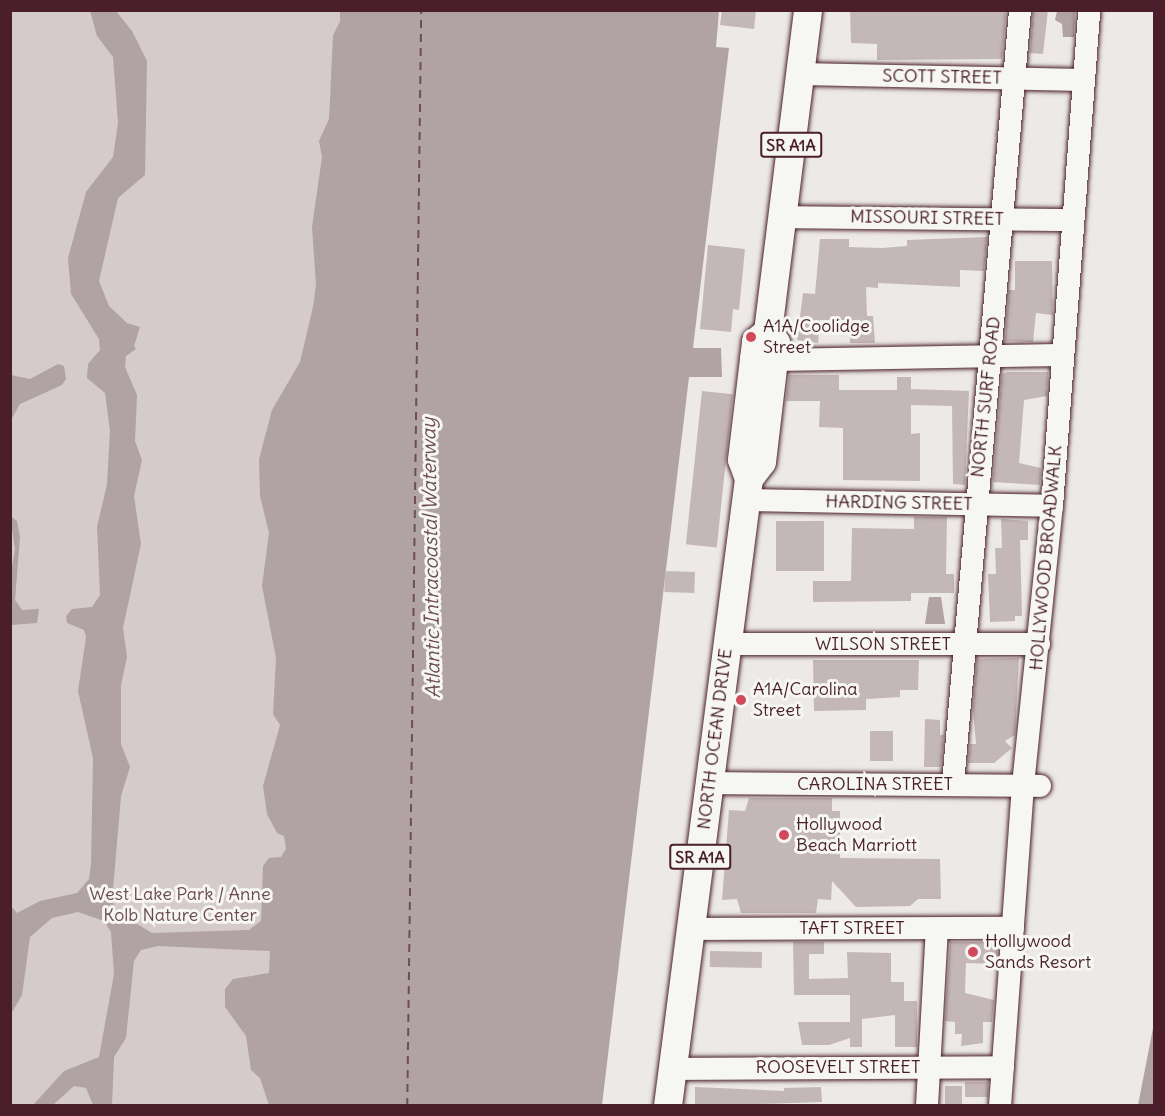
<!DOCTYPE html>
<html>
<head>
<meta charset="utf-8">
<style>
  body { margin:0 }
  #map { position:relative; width:1165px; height:1116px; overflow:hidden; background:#ece9e6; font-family:Delius,sans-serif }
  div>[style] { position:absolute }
  .green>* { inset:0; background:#d4cbca }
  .water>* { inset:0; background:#b1a2a3 }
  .ferry>* { height:1.5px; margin-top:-0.75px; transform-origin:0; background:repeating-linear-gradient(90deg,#6e4d55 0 8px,transparent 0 14px) }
  .building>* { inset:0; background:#c4b7b7; transform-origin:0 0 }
  .roads { filter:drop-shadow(0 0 2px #4a1f2b) drop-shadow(0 0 2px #4a1f2b) }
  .minor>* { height:22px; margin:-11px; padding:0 11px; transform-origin:11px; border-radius:11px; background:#f6f6f2 }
  .major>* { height:28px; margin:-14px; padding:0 14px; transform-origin:14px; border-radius:14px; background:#f6f6f2 }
  .dots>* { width:16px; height:16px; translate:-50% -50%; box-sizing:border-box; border:3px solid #f6f6f2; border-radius:50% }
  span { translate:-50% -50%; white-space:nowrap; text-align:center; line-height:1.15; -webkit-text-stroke:6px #f6f6f2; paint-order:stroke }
  .shield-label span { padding:2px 4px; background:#f6f6f2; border:2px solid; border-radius:4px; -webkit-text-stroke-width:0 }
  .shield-label { font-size:16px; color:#4a1f2b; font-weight:700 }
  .street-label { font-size:18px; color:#4a1f2b }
  .poi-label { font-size:18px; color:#4a1f2b }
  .left { translate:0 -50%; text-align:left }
  .park-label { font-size:18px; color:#6c4a53 }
  .water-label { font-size:20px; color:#6e4d55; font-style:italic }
  .frame { position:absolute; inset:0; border:12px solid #4a1f2b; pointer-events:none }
</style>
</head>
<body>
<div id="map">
  <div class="green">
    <div style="clip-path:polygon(11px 11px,340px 11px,340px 21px,333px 35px,334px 63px,330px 94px,330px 1105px,11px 1105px)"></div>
  </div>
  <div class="water">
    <div style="clip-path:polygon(90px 11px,116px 11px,132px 31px,147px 61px,145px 175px,118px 198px,99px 281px,109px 306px,127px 323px,140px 327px,134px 346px,136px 349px,126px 356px,125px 367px,137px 395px,135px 441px,142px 460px,134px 496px,141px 544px,123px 628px,127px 657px,121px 685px,121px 744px,130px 767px,121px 796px,112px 901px,119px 913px,152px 933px,249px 930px,261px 921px,263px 866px,269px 858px,281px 857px,286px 849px,284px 836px,277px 833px,267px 814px,263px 786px,280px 725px,273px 714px,276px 658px,262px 586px,269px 533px,260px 496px,259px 459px,272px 410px,300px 362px,313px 307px,316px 285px,312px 227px,322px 157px,319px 141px,329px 119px,333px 35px,340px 21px,340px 11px,719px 11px,716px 47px,729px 48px,693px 348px,721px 348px,722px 377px,689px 377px,602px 1105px,269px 1105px,260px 1078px,251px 1070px,246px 1036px,225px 1007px,225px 989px,233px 979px,269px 973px,270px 951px,158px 946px,141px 950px,134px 961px,126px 1038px,114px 1057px,112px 1105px,93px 1105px,86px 1088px,74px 1086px,53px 1105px,33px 1105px,64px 1071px,99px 1057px,114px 974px,111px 932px,104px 921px,78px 912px,52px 918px,30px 937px,22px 995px,11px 1014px,11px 906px,17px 913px,40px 901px,77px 893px,89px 879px,91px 864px,93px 758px,78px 691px,86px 637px,84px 630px,67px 623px,66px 616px,72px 609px,92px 607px,100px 595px,97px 527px,107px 484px,110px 431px,105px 393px,87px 378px,88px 364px,100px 350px,99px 339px,71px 294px,68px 258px,86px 192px,113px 157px,118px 123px,113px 57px,97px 36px)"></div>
    <div style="clip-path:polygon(1057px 11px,1075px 12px,1074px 37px,1063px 37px,1062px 24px,1055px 20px)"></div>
    <div style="clip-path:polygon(58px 364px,64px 366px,66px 379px,62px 385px,20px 404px,11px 420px,11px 375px,30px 379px)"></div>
    <div style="clip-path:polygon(10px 516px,17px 521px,20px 537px,15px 600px,22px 610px,39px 609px,37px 623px,11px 625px,11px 572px,15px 549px)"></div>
    <div style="clip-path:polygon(929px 597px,941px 597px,945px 624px,925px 624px)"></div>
    <div style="clip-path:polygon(1154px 1023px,1154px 1105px,1138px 1105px,1139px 1100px)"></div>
  </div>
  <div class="ferry">
    <div style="left:407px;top:1106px;width:1096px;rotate:-89.27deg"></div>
  </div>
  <div class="building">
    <div style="clip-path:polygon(722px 10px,756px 10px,754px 29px,720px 25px)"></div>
    <div style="clip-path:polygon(850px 10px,1006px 10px,1002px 59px,877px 60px,877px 44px,851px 43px)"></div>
    <div style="clip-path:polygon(1033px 10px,1048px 10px,1043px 54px,1030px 53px)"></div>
    <div style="clip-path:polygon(987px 237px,984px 271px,960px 270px,960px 287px,878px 283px,878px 288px,866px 287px,867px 316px,873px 316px,875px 343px,850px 343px,849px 320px,820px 320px,818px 343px,797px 340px,803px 293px,815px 294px,820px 239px,849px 239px,849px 247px,882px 248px,907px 246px,907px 240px)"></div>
    <div style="clip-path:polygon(708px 245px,745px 249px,739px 310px,733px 309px,731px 332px,700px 329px)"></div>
    <div style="clip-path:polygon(1015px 261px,1052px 261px,1053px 315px,1036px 313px,1033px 342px,1005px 341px,1009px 290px,1015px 290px)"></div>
    <div style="clip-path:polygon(1007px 372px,1048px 372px,1047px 396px,1024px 400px,1019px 463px,1041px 468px,1040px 485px,993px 482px,1002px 374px)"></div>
    <div style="clip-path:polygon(789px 375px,839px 375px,839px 390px,897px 390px,897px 377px,911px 377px,911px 389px,969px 391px,965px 485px,953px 484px,952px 406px,911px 405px,911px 434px,920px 433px,920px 481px,843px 480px,843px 428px,819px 427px,820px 401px,786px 401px)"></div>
    <div style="left:702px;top:391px;width:31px;height:154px;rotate:6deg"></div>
    <div style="clip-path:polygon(914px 517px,947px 517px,946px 574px,954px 574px,954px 593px,911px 593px,911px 601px,813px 602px,813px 581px,851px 581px,852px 528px,914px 529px)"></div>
    <div style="clip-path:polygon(1001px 519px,1028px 521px,1028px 540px,1020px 540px,1022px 616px,1015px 616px,1015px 621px,990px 622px,988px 574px,996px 574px,995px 548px,1002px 548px)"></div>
    <div style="left:776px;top:521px;width:48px;height:50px"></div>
    <div style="left:665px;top:571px;width:30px;height:21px;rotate:2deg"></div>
    <div style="clip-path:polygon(1019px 658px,1015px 735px,1005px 741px,1012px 748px,994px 763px,968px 763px,970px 744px,976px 744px,973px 709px,977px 659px)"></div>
    <div style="clip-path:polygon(813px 660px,919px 660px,918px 690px,900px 690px,900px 697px,866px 699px,866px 710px,814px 711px)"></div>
    <div style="clip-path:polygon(925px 719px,940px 720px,940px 735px,944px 735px,941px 767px,924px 767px)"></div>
    <div style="left:870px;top:731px;width:23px;height:30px"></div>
    <div style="clip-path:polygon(749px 798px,832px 798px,832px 811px,840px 811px,840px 858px,940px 859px,941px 899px,918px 899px,910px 906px,856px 907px,832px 881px,831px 900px,818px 899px,816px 913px,741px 913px,737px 899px,722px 900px,729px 810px,745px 811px)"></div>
    <div style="clip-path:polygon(793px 942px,824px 942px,824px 954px,809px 954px,809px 979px,848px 978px,847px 952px,891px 953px,891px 982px,904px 982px,904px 1001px,917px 1001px,917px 1047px,895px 1047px,895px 1015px,862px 1019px,862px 1047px,850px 1047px,850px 1038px,829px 1045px,802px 1045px,798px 1022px,850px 1022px,850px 995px,794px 995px)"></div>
    <div style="clip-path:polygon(950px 942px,998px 942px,997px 964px,966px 963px,965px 993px,994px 1000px,992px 1022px,983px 1022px,983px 1043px,961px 1046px,962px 1034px,955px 1034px,955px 1022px,945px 1021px)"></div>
    <div style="left:710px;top:951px;width:52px;height:16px;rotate:1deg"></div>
    <div style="left:965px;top:1082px;width:23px;height:15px"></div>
    <div style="left:945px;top:1086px;width:17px;height:20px"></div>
    <div style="clip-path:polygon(695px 1087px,784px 1091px,784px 1088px,821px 1087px,822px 1102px,695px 1106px)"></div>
  </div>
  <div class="roads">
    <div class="minor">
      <div style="left:800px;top:74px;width:283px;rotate:1.2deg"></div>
      <div style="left:781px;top:217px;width:292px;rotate:0.6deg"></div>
      <div style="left:774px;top:360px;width:288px;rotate:-1deg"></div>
      <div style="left:746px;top:500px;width:306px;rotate:1.1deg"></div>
      <div style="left:727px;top:644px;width:312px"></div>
      <div style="left:710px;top:783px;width:330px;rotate:0.5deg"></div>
      <div style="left:953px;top:784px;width:777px;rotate:-85.05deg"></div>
      <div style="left:691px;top:929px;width:322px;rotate:-0.2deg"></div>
      <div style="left:673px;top:1069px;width:330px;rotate:-0.3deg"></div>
      <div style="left:927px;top:1106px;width:178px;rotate:-86.8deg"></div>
      <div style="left:1000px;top:1106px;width:322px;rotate:-85.9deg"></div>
      <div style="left:1023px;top:785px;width:281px;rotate:-84.1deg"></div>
      <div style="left:1052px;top:506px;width:497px;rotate:-85.7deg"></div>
    </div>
    <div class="major">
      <div style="left:749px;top:479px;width:21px;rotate:-53deg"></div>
      <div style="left:762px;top:462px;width:120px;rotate:-83.3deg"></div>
      <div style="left:776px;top:343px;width:14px;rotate:-126deg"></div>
      <div style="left:668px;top:1106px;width:632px;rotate:-82.64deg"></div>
      <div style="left:749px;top:479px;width:20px;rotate:-110deg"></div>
      <div style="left:742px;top:460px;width:102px;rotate:-83.2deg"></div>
      <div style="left:754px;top:359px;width:17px;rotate:-83deg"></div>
      <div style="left:756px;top:342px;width:16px;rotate:-40deg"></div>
      <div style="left:768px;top:332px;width:324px;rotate:-82.9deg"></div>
    </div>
  </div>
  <div class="dots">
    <div style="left:751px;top:337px;background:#d1495b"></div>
    <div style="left:741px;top:700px;background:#d1495b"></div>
    <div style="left:784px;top:835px;background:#d1495b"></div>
    <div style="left:973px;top:952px;background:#d1495b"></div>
  </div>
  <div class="shield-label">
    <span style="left:791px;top:145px">SR A1A</span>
    <span style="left:700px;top:857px">SR A1A</span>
  </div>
  <div class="street-label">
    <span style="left:942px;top:77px;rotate:1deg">SCOTT STREET</span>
    <span style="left:927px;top:218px;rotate:1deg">MISSOURI STREET</span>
    <span style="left:986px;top:397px;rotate:-84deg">NORTH SURF ROAD</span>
    <span style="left:899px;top:503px;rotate:1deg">HARDING STREET</span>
    <span style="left:1046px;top:558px;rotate:-85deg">HOLLYWOOD BROADWALK</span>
    <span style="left:883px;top:644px">WILSON STREET</span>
    <span style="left:715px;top:739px;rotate:-83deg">NORTH OCEAN DRIVE</span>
    <span style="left:875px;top:784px">CAROLINA STREET</span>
    <span style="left:852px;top:928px">TAFT STREET</span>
    <span style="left:838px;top:1067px">ROOSEVELT STREET</span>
  </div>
  <div class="poi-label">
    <span class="left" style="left:763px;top:337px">A1A/Coolidge<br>Street</span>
    <span class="left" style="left:753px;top:700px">A1A/Carolina<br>Street</span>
    <span class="left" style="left:796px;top:835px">Hollywood<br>Beach Marriott</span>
    <span class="left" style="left:985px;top:952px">Hollywood<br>Sands Resort</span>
  </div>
  <div class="park-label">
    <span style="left:180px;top:905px">West Lake Park / Anne<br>Kolb Nature Center</span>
  </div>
  <div class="water-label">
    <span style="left:430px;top:558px;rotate:-91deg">Atlantic Intracoastal Waterway</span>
  </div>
  <div class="frame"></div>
</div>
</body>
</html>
